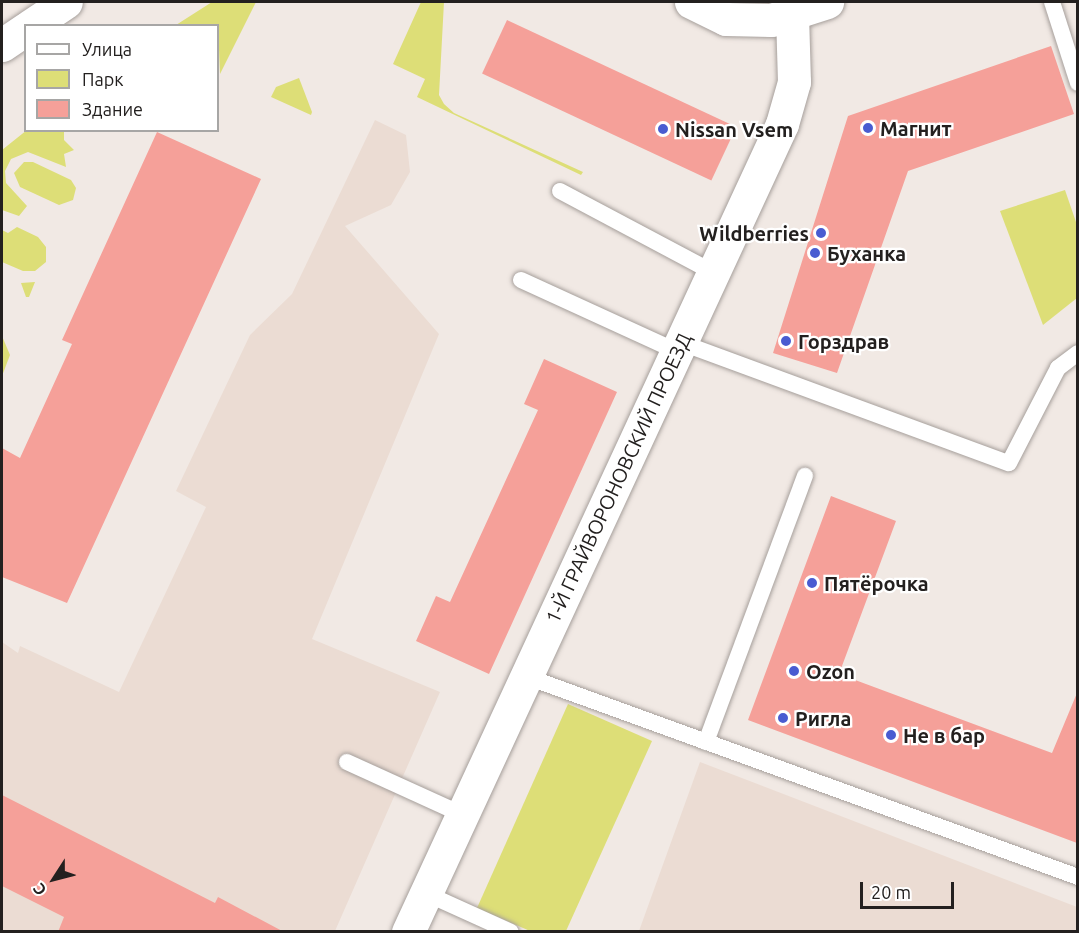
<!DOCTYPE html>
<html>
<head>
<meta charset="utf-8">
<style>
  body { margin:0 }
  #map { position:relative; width:1079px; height:933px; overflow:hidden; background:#f1e9e4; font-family:Ubuntu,sans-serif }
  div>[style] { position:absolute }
  .built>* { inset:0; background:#ebdcd3 }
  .green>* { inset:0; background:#ddde77 }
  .building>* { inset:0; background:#f5a099; transform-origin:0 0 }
  .roads { filter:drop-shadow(0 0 2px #a69f9b) drop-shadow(0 0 2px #a69f9b) }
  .lane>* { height:16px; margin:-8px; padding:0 8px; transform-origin:8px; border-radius:8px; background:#fff }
  .secondary>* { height:33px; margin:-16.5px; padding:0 16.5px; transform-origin:16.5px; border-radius:16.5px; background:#fff }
  .primary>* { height:33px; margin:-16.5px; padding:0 16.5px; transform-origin:16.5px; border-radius:16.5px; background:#fff }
  .dots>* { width:16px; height:16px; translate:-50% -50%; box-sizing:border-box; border:3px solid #fff; border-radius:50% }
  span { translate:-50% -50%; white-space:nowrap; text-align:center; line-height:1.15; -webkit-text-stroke:4.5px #fff; paint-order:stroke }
  .poi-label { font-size:20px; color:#23201f; font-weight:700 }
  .left { translate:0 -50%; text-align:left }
  .right { translate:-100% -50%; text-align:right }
  .street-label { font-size:20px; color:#23201f }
  .frame { position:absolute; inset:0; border:3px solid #23201f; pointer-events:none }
  .legend { position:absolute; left:24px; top:24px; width:195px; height:108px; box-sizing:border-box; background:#fff; border:2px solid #a7a6a5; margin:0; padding:8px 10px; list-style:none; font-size:18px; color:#23201f }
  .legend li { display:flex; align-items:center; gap:12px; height:30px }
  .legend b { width:30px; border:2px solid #a7a6a5 }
  .north { position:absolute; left:24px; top:849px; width:60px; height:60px; -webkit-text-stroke:4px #fff; paint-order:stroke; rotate:234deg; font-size:16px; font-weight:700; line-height:24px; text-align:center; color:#23201f }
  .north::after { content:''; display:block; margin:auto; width:21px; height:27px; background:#23201f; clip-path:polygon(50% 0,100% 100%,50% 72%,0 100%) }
  .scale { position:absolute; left:860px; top:882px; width:94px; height:27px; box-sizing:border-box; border:3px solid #23201f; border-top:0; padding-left:8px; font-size:18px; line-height:21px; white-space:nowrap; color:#23201f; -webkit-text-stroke:4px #fff; paint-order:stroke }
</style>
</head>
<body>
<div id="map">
  <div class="built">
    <div style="clip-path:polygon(375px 120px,406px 135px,410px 172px,391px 205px,345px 226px,439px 334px,312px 639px,440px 692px,335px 931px,2px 931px,2px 642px,18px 653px,20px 646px,119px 692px,206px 507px,176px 491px,250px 335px,292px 294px)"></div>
    <div style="clip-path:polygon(700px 762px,1077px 907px,1077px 931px,639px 931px)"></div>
  </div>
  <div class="green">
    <div style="clip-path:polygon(212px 2px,256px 2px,220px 74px,218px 26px,176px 25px)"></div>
    <div style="clip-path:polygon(421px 2px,444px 2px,439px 95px,444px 104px,454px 113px,583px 172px,581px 175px,417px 97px,425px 79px,393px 64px)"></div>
    <div style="clip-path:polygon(299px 78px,312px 112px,311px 115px,271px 97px,276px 87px)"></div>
    <div style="clip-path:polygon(27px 130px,64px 131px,64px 140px,74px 150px,64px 154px,66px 167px,28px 152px,11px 159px,5px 171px,6px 183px,27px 206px,19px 216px,2px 210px,2px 150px)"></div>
    <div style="clip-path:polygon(24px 162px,33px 162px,71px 180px,76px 188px,73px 200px,59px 205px,20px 187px,14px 173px)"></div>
    <div style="clip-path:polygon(1065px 190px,1077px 225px,1077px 298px,1043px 325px,1000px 211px)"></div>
    <div style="clip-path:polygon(17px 227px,38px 237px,46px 247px,46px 262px,35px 271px,23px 271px,2px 262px,2px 230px,8px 233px)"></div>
    <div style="clip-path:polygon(35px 282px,29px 297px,26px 297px,21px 283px)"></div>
    <div style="clip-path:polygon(2px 336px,10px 355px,2px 376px)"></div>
    <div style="clip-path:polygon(568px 704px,652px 741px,566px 931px,530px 931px,477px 908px)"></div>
  </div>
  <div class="building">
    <div style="left:507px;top:20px;width:253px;height:59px;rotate:25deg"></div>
    <div style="clip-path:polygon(1051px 46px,1074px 114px,908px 171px,837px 373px,773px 353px,848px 116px)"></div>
    <div style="clip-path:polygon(157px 132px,261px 179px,67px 603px,2px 577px,2px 448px,20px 458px,72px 344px,62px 340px)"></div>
    <div style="clip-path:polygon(544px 359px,617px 392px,489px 674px,416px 641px,436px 596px,450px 602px,538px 410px,524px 404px)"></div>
    <div style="clip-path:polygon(831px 496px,896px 521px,839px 674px,1052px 753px,1077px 693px,1077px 843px,748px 720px)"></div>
    <div style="clip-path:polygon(2px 795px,215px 903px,218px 897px,284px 932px,58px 932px,64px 917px,2px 886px)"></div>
  </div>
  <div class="roads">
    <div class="lane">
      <div style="left:1052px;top:2px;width:85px;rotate:72.2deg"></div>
      <div style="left:560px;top:191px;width:174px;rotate:28deg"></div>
      <div style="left:521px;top:280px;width:173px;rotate:24.6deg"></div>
      <div style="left:682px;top:343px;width:348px;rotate:20.2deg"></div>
      <div style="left:1009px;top:463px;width:107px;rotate:-62.7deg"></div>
      <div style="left:1058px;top:368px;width:25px;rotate:-37deg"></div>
      <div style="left:525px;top:676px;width:588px;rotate:19.97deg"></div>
      <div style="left:706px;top:742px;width:284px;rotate:-69.6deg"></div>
      <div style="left:347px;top:762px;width:125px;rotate:24.5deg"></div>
      <div style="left:425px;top:893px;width:94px;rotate:24.4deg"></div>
    </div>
    <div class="secondary">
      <div style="left:691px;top:2px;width:39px;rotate:26deg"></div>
      <div style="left:726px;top:19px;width:45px;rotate:1.3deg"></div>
      <div style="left:771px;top:20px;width:59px;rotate:-17.8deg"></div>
      <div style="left:408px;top:932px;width:890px;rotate:-65.16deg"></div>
      <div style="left:782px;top:124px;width:44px;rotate:-74.1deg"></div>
      <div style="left:794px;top:82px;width:67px;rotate:-91.7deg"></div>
    </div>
    <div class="primary">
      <div style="left:30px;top:26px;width:43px;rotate:-33.7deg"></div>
      <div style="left:2px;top:45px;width:29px;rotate:-34deg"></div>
    </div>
  </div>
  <div class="dots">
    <div style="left:868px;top:128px;background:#495cd1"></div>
    <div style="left:663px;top:129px;background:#495cd1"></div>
    <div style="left:821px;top:233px;background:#495cd1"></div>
    <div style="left:815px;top:253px;background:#495cd1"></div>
    <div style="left:786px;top:341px;background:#495cd1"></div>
    <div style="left:812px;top:583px;background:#495cd1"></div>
    <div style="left:794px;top:671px;background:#495cd1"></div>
    <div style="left:783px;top:718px;background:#495cd1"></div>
    <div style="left:891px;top:735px;background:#495cd1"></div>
  </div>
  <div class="poi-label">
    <span class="left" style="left:880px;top:128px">Магнит</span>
    <span class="left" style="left:675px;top:129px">Nissan Vsem</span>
    <span class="right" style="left:809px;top:233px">Wildberries</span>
    <span class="left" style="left:827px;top:253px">Буханка</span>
    <span class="left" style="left:798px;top:341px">Горздрав</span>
    <span class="left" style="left:824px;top:583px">Пятёрочка</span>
    <span class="left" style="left:806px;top:671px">Ozon</span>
    <span class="left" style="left:795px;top:718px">Ригла</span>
    <span class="left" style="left:903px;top:735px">Не в бар</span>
  </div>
  <div class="street-label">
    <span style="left:618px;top:478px;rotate:-65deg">1-Й ГРАЙВОРОНОВСКИЙ ПРОЕЗД</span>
  </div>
  <div class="frame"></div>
  <ul class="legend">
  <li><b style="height:8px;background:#fff"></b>Улица</li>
  <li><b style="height:16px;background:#ddde77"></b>Парк</li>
  <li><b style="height:16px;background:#f5a099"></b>Здание</li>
  </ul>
  <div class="north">С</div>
  <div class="scale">20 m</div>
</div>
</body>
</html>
